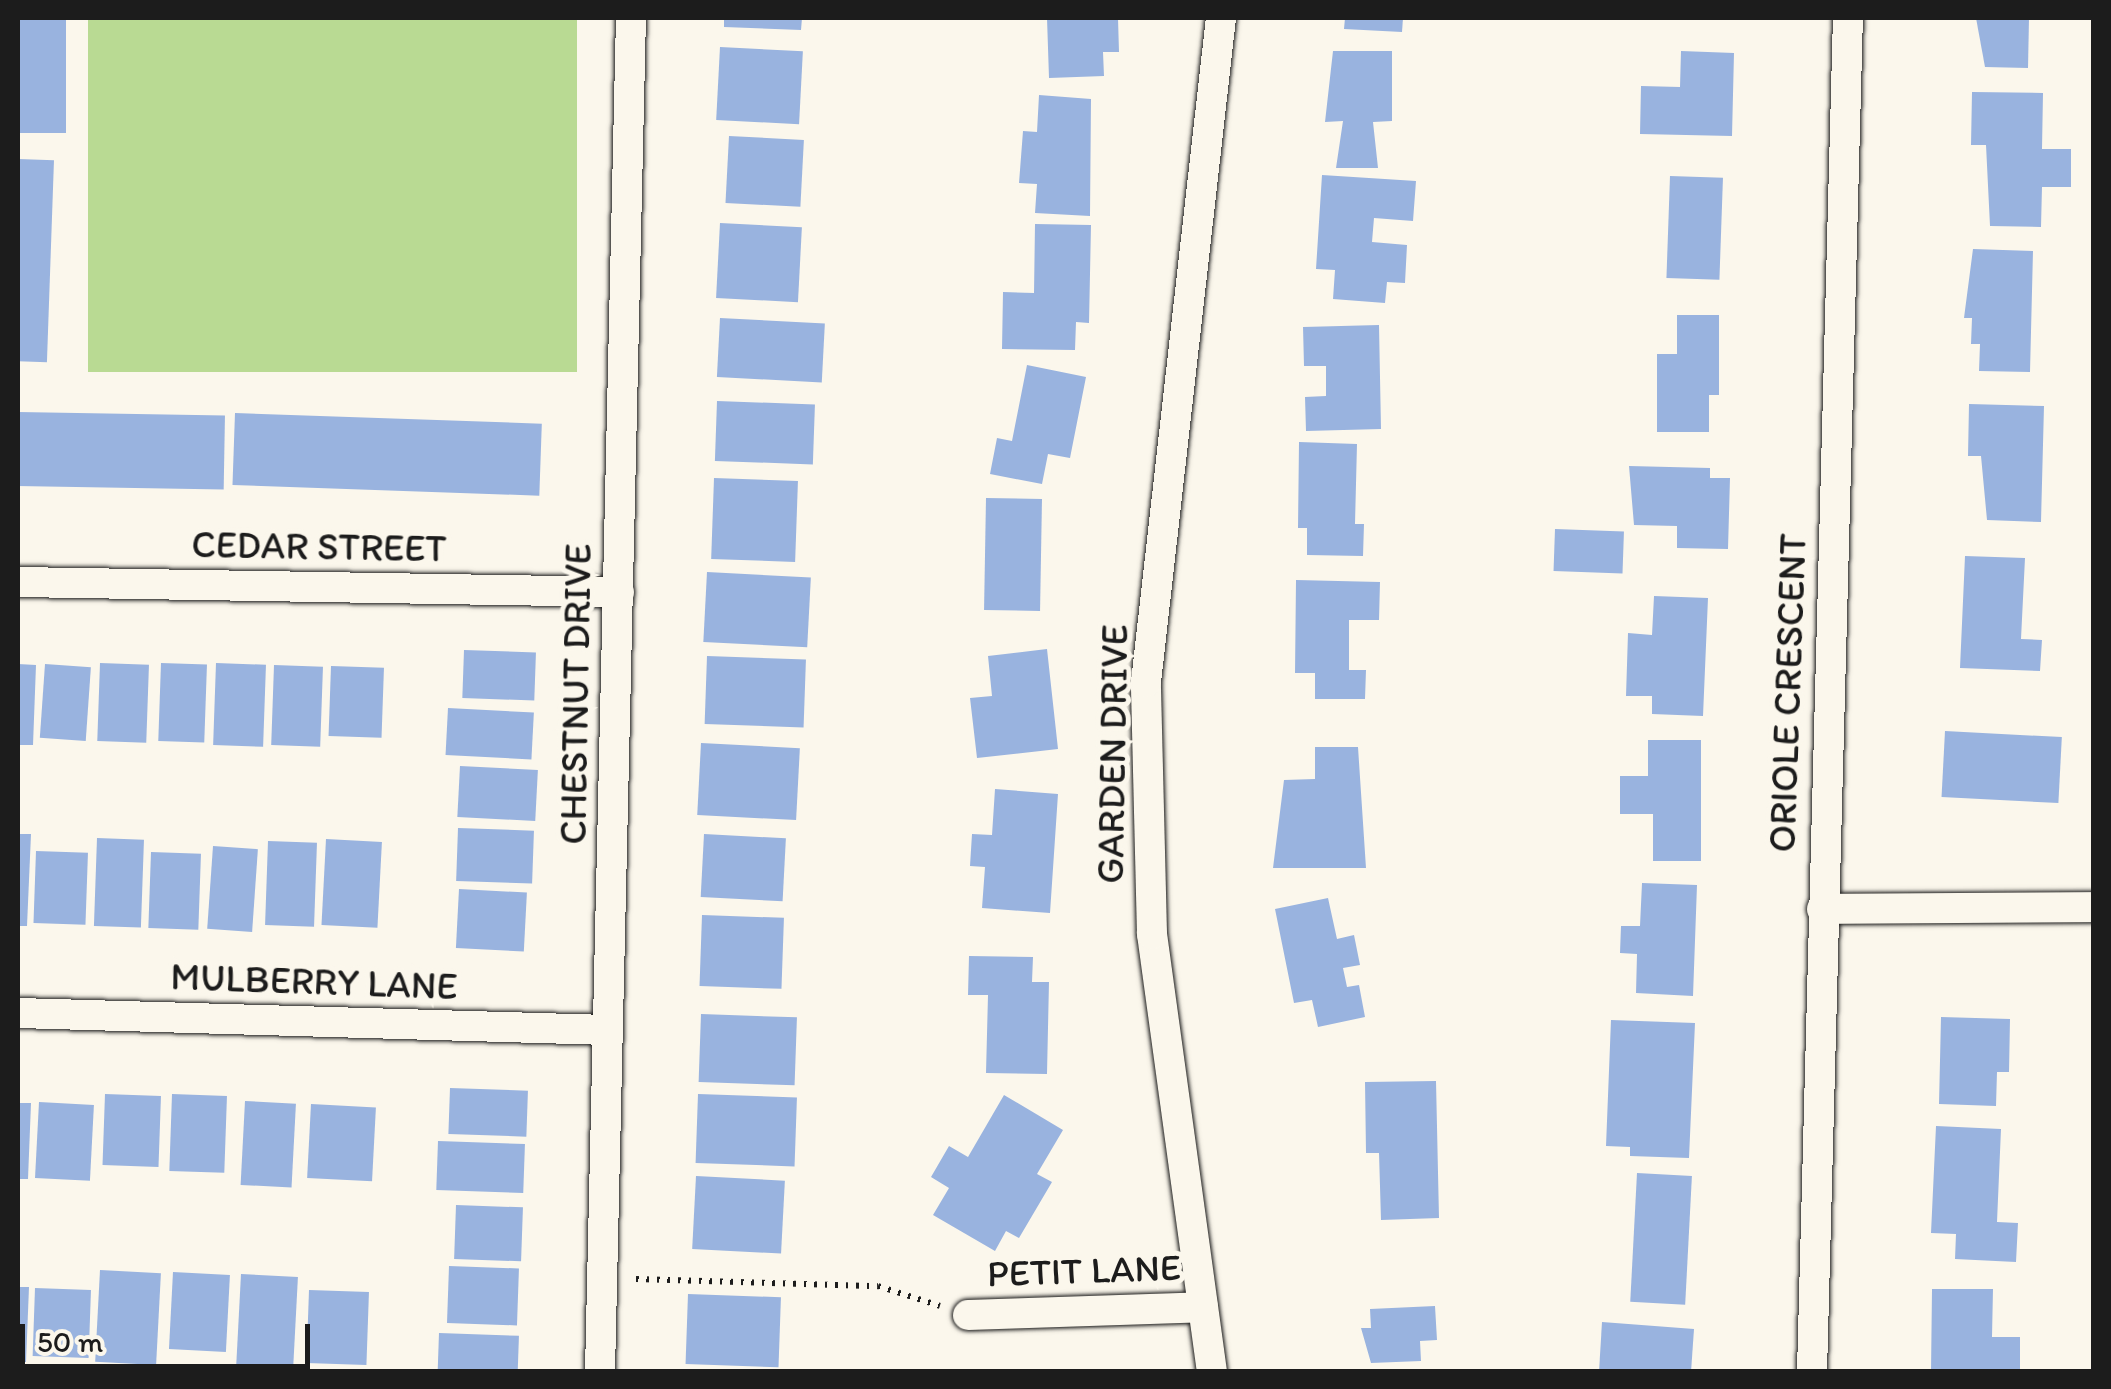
<!DOCTYPE html>
<html>
<head>
<meta charset="utf-8">
<style>
  body { margin:0 }
  #map { position:relative; width:2111px; height:1389px; overflow:hidden; background:#fbf7ec; font-family:Itim,sans-serif }
  div>[style] { position:absolute }
  .green>* { inset:0; background:#b9da93; transform-origin:0 0 }
  .building>* { inset:0; background:#99b3df; transform-origin:0 0 }
  .path>* { height:6px; margin-top:-3px; transform-origin:0; background:repeating-linear-gradient(90deg,#1c1c1c 0 2.5px,transparent 0 10.5px) }
  .roads { filter:drop-shadow(0 0 2px #1c1c1c) drop-shadow(0 0 2px #1c1c1c) }
  .minor>* { height:30px; margin:-15px; padding:0 15px; transform-origin:15px; border-radius:15px; background:#fbf7ec }
  span { translate:-50% -50%; white-space:nowrap; text-align:center; line-height:1.15; -webkit-text-stroke:10px #fbf7ec; paint-order:stroke }
  .street-label { font-size:38px; color:#1c1c1c }
  .frame { position:absolute; inset:0; border:20px solid #1c1c1c; pointer-events:none }
  .scale { position:absolute; left:20px; top:1324px; width:290px; height:45px; box-sizing:border-box; border:5px solid #1c1c1c; border-top:0; padding-left:12px; font-size:30px; line-height:35px; white-space:nowrap; color:#1c1c1c; -webkit-text-stroke:8px #fbf7ec; paint-order:stroke }
</style>
</head>
<body>
<div id="map">
  <div class="green">
    <div style="left:88px;top:18px;width:489px;height:354px"></div>
  </div>
  <div class="building">
    <div style="left:18px;top:18px;width:48px;height:115px"></div>
    <div style="clip-path:polygon(724px 18px,802px 18px,801px 30px,724px 27px)"></div>
    <div style="clip-path:polygon(1047px 18px,1118px 18px,1119px 52px,1103px 52px,1104px 76px,1049px 78px)"></div>
    <div style="clip-path:polygon(1345px 18px,1403px 18px,1402px 32px,1344px 29px)"></div>
    <div style="clip-path:polygon(1976px 18px,2029px 18px,2028px 68px,1985px 67px)"></div>
    <div style="left:720px;top:47px;width:83px;height:73px;rotate:3deg"></div>
    <div style="clip-path:polygon(1333px 51px,1392px 51px,1392px 121px,1373px 122px,1378px 168px,1336px 168px,1343px 121px,1325px 122px)"></div>
    <div style="clip-path:polygon(1681px 51px,1734px 53px,1732px 136px,1640px 134px,1641px 86px,1680px 87px)"></div>
    <div style="clip-path:polygon(1972px 92px,2043px 93px,2042px 149px,2071px 149px,2071px 187px,2042px 187px,2041px 227px,1990px 226px,1986px 145px,1971px 145px)"></div>
    <div style="clip-path:polygon(1039px 95px,1091px 99px,1090px 216px,1035px 213px,1037px 184px,1019px 183px,1023px 131px,1037px 132px)"></div>
    <div style="left:729px;top:136px;width:75px;height:67px;rotate:3deg"></div>
    <div style="left:18px;top:159px;width:36px;height:202px;rotate:2deg"></div>
    <div style="clip-path:polygon(1322px 175px,1416px 181px,1413px 221px,1374px 218px,1372px 242px,1407px 245px,1405px 283px,1387px 282px,1385px 303px,1333px 299px,1335px 270px,1316px 269px)"></div>
    <div style="left:1670px;top:176px;width:53px;height:102px;rotate:2deg"></div>
    <div style="left:720px;top:223px;width:82px;height:75px;rotate:3deg"></div>
    <div style="clip-path:polygon(1035px 224px,1091px 225px,1089px 323px,1076px 322px,1075px 350px,1002px 349px,1003px 292px,1034px 293px)"></div>
    <div style="clip-path:polygon(1973px 249px,2033px 251px,2030px 372px,1979px 371px,1980px 344px,1971px 344px,1972px 318px,1964px 318px)"></div>
    <div style="clip-path:polygon(1677px 315px,1719px 315px,1719px 395px,1709px 395px,1709px 432px,1657px 432px,1657px 354px,1677px 354px)"></div>
    <div style="left:720px;top:318px;width:105px;height:59px;rotate:3deg"></div>
    <div style="clip-path:polygon(1379px 325px,1381px 429px,1306px 431px,1305px 397px,1326px 396px,1326px 366px,1304px 366px,1303px 327px)"></div>
    <div style="clip-path:polygon(1027px 365px,1086px 377px,1070px 458px,1048px 454px,1042px 484px,990px 474px,997px 438px,1012px 441px)"></div>
    <div style="left:717px;top:401px;width:98px;height:60px;rotate:2deg"></div>
    <div style="clip-path:polygon(1969px 404px,2044px 406px,2041px 522px,1987px 520px,1981px 456px,1968px 456px)"></div>
    <div style="left:18px;top:412px;width:207px;height:74px;rotate:1deg"></div>
    <div style="left:235px;top:413px;width:307px;height:72px;rotate:2deg"></div>
    <div style="clip-path:polygon(1299px 442px,1357px 444px,1355px 524px,1364px 524px,1363px 556px,1307px 555px,1307px 528px,1298px 528px)"></div>
    <div style="clip-path:polygon(1629px 466px,1710px 468px,1710px 478px,1730px 478px,1728px 549px,1677px 548px,1677px 526px,1634px 525px)"></div>
    <div style="left:714px;top:478px;width:84px;height:81px;rotate:2deg"></div>
    <div style="left:986px;top:498px;width:56px;height:112px;rotate:1deg"></div>
    <div style="left:1555px;top:529px;width:69px;height:42px;rotate:2deg"></div>
    <div style="clip-path:polygon(1965px 556px,2025px 558px,2021px 639px,2042px 640px,2040px 671px,1960px 668px)"></div>
    <div style="left:707px;top:572px;width:104px;height:70px;rotate:3deg"></div>
    <div style="clip-path:polygon(1296px 580px,1380px 582px,1379px 620px,1349px 620px,1349px 670px,1366px 670px,1365px 699px,1315px 699px,1315px 673px,1295px 673px)"></div>
    <div style="clip-path:polygon(1654px 596px,1708px 598px,1703px 716px,1652px 714px,1652px 696px,1626px 696px,1628px 633px,1652px 635px)"></div>
    <div style="clip-path:polygon(1047px 649px,1058px 749px,977px 758px,970px 698px,992px 696px,988px 656px)"></div>
    <div style="left:464px;top:650px;width:72px;height:48px;rotate:2deg"></div>
    <div style="left:707px;top:656px;width:99px;height:68px;rotate:2deg"></div>
    <div style="left:100px;top:663px;width:49px;height:78px;rotate:2deg"></div>
    <div style="left:161px;top:663px;width:46px;height:78px;rotate:2deg"></div>
    <div style="left:216px;top:663px;width:50px;height:82px;rotate:2deg"></div>
    <div style="clip-path:polygon(18px 664px,36px 665px,33px 745px,18px 745px)"></div>
    <div style="left:45px;top:664px;width:46px;height:74px;rotate:4deg"></div>
    <div style="left:274px;top:665px;width:49px;height:80px;rotate:2deg"></div>
    <div style="left:331px;top:666px;width:53px;height:70px;rotate:2deg"></div>
    <div style="left:448px;top:708px;width:86px;height:47px;rotate:3deg"></div>
    <div style="left:1945px;top:731px;width:117px;height:66px;rotate:3deg"></div>
    <div style="clip-path:polygon(1648px 740px,1701px 740px,1701px 861px,1653px 861px,1653px 814px,1620px 814px,1620px 776px,1648px 776px)"></div>
    <div style="left:701px;top:743px;width:99px;height:72px;rotate:3deg"></div>
    <div style="clip-path:polygon(1315px 747px,1358px 747px,1366px 868px,1273px 868px,1284px 780px,1315px 779px)"></div>
    <div style="left:460px;top:766px;width:78px;height:51px;rotate:3deg"></div>
    <div style="clip-path:polygon(995px 789px,1058px 794px,1050px 913px,982px 908px,985px 867px,970px 866px,972px 834px,992px 835px)"></div>
    <div style="left:458px;top:828px;width:76px;height:53px;rotate:2deg"></div>
    <div style="clip-path:polygon(18px 834px,31px 834px,27px 926px,18px 926px)"></div>
    <div style="left:704px;top:834px;width:82px;height:63px;rotate:3deg"></div>
    <div style="left:97px;top:838px;width:47px;height:88px;rotate:2deg"></div>
    <div style="left:326px;top:839px;width:56px;height:86px;rotate:3deg"></div>
    <div style="left:268px;top:841px;width:49px;height:84px;rotate:2deg"></div>
    <div style="left:213px;top:846px;width:45px;height:83px;rotate:4deg"></div>
    <div style="left:36px;top:851px;width:52px;height:72px;rotate:2deg"></div>
    <div style="left:151px;top:852px;width:50px;height:76px;rotate:2deg"></div>
    <div style="clip-path:polygon(1642px 883px,1697px 885px,1693px 996px,1636px 993px,1637px 954px,1620px 953px,1621px 926px,1640px 926px)"></div>
    <div style="left:459px;top:889px;width:68px;height:59px;rotate:3deg"></div>
    <div style="clip-path:polygon(1328px 898px,1337px 939px,1354px 935px,1360px 965px,1343px 968px,1347px 987px,1359px 985px,1365px 1017px,1318px 1027px,1312px 1000px,1294px 1003px,1275px 909px)"></div>
    <div style="left:702px;top:915px;width:82px;height:71px;rotate:2deg"></div>
    <div style="clip-path:polygon(969px 956px,1033px 957px,1032px 982px,1049px 982px,1047px 1074px,986px 1073px,988px 995px,968px 995px)"></div>
    <div style="left:701px;top:1014px;width:96px;height:68px;rotate:2deg"></div>
    <div style="clip-path:polygon(1941px 1017px,2010px 1019px,2009px 1072px,1997px 1072px,1996px 1106px,1939px 1104px)"></div>
    <div style="clip-path:polygon(1611px 1020px,1695px 1023px,1689px 1158px,1630px 1156px,1630px 1147px,1606px 1146px)"></div>
    <div style="clip-path:polygon(1436px 1081px,1439px 1218px,1381px 1220px,1379px 1153px,1366px 1153px,1365px 1082px)"></div>
    <div style="left:450px;top:1088px;width:78px;height:46px;rotate:2deg"></div>
    <div style="left:105px;top:1094px;width:56px;height:71px;rotate:2deg"></div>
    <div style="left:172px;top:1094px;width:55px;height:77px;rotate:2deg"></div>
    <div style="left:698px;top:1094px;width:99px;height:69px;rotate:2deg"></div>
    <div style="clip-path:polygon(1004px 1095px,1063px 1130px,1037px 1174px,1052px 1182px,1019px 1238px,1006px 1231px,995px 1251px,933px 1215px,949px 1188px,931px 1177px,949px 1146px,968px 1157px)"></div>
    <div style="left:245px;top:1101px;width:51px;height:84px;rotate:3deg"></div>
    <div style="left:39px;top:1102px;width:55px;height:76px;rotate:3deg"></div>
    <div style="clip-path:polygon(18px 1103px,31px 1103px,28px 1179px,18px 1179px)"></div>
    <div style="left:311px;top:1104px;width:65px;height:74px;rotate:3deg"></div>
    <div style="clip-path:polygon(1936px 1126px,2001px 1129px,1997px 1222px,2018px 1223px,2016px 1262px,1955px 1259px,1956px 1234px,1931px 1233px)"></div>
    <div style="left:438px;top:1141px;width:87px;height:49px;rotate:2deg"></div>
    <div style="left:1637px;top:1173px;width:55px;height:129px;rotate:3deg"></div>
    <div style="left:696px;top:1176px;width:89px;height:73px;rotate:3deg"></div>
    <div style="left:456px;top:1205px;width:67px;height:54px;rotate:2deg"></div>
    <div style="left:449px;top:1266px;width:70px;height:57px;rotate:2deg"></div>
    <div style="left:100px;top:1270px;width:61px;height:92px;rotate:3deg"></div>
    <div style="left:173px;top:1272px;width:57px;height:77px;rotate:3deg"></div>
    <div style="left:241px;top:1274px;width:57px;height:91px;rotate:3deg"></div>
    <div style="clip-path:polygon(18px 1287px,29px 1287px,26px 1362px,18px 1362px)"></div>
    <div style="left:35px;top:1288px;width:56px;height:68px;rotate:2deg"></div>
    <div style="clip-path:polygon(1932px 1289px,1993px 1289px,1992px 1337px,2020px 1337px,2020px 1369px,1931px 1372px)"></div>
    <div style="left:309px;top:1290px;width:60px;height:73px;rotate:2deg"></div>
    <div style="left:688px;top:1294px;width:93px;height:70px;rotate:2deg"></div>
    <div style="clip-path:polygon(1435px 1306px,1437px 1340px,1420px 1341px,1421px 1361px,1371px 1363px,1361px 1328px,1371px 1328px,1370px 1309px)"></div>
    <div style="clip-path:polygon(1602px 1322px,1694px 1329px,1691px 1372px,1599px 1372px)"></div>
    <div style="left:439px;top:1333px;width:80px;height:39px;rotate:2deg"></div>
  </div>
  <div class="path">
    <div style="left:636px;top:1279px;width:242px;rotate:1.7deg"></div>
    <div style="left:878px;top:1286px;width:65px;rotate:17.9deg"></div>
  </div>
  <div class="roads">
    <div class="minor">
      <div style="left:18px;top:582px;width:601px;rotate:0.95deg"></div>
      <div style="left:1822px;top:909px;width:272px;rotate:-0.4deg"></div>
      <div style="left:18px;top:1013px;width:590px;rotate:1.65deg"></div>
      <div style="left:968px;top:1315px;width:235px;rotate:-1.9deg"></div>
      <div style="left:600px;top:1372px;width:1354px;rotate:-88.69deg"></div>
      <div style="left:1212px;top:1372px;width:442px;rotate:-97.8deg"></div>
      <div style="left:1152px;top:934px;width:252px;rotate:-91.4deg"></div>
      <div style="left:1146px;top:682px;width:668px;rotate:-83.56deg"></div>
      <div style="left:1812px;top:1372px;width:1354px;rotate:-88.48deg"></div>
    </div>
  </div>
  <div class="street-label">
    <span style="left:319px;top:547px;rotate:1deg">CEDAR STREET</span>
    <span style="left:1788px;top:693px;rotate:-88deg">ORIOLE CRESCENT</span>
    <span style="left:576px;top:694px;rotate:-89deg">CHESTNUT DRIVE</span>
    <span style="left:1113px;top:754px;rotate:-89deg">GARDEN DRIVE</span>
    <span style="left:314px;top:982px;rotate:2deg">MULBERRY LANE</span>
    <span style="left:1084px;top:1271px;rotate:-2deg">PETIT LANE</span>
  </div>
  <div class="frame"></div>
  <div class="scale">50 m</div>
</div>
</body>
</html>
